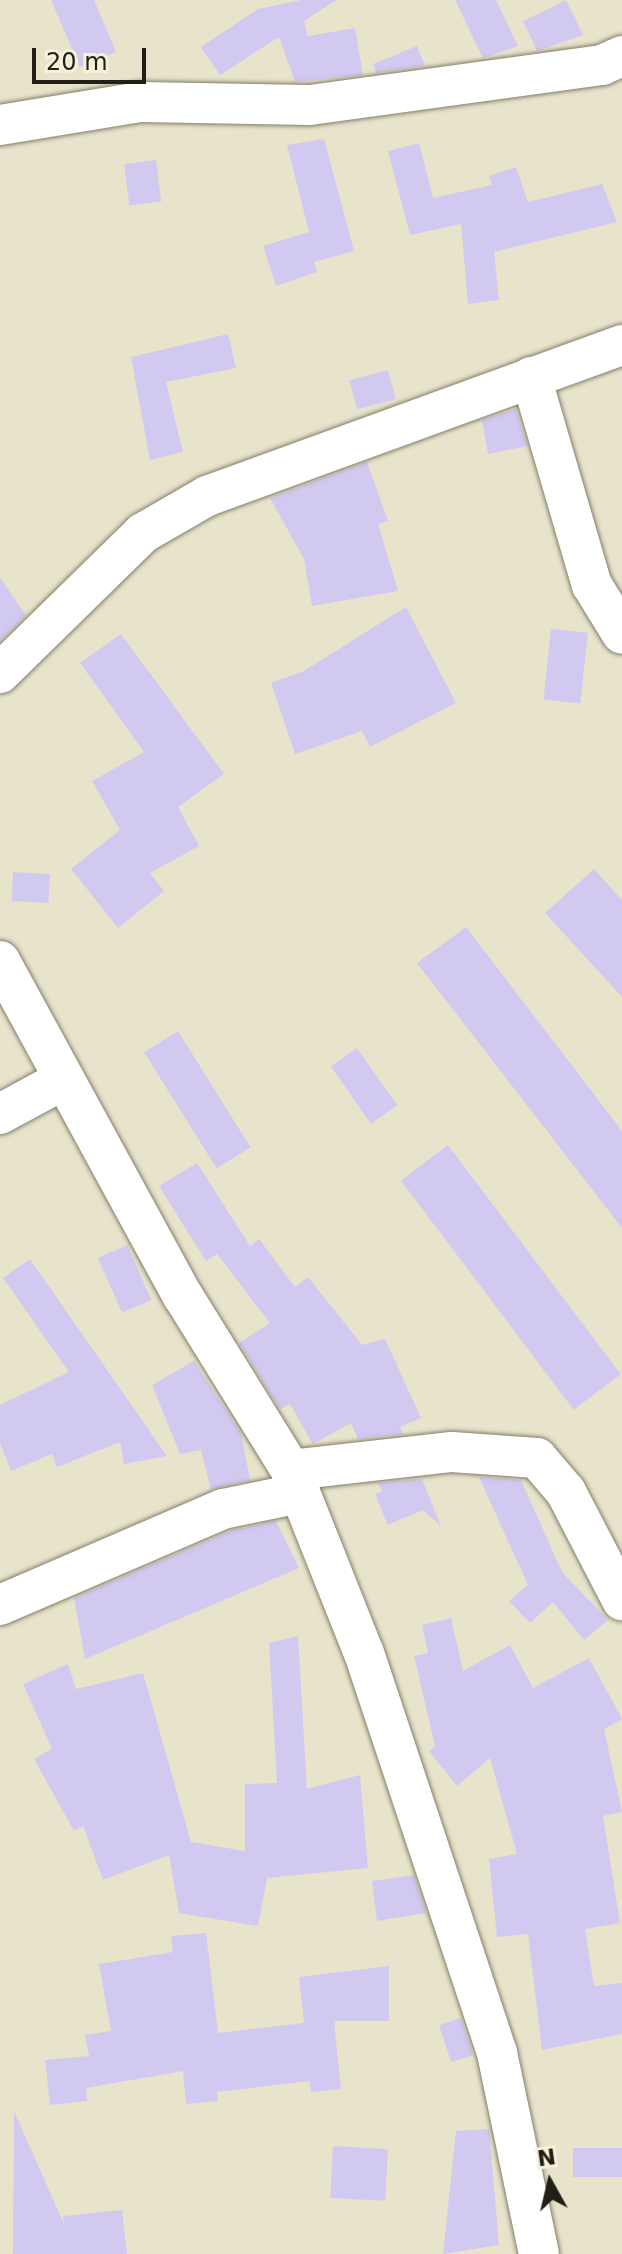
<!DOCTYPE html>
<html>
<head>
<meta charset="utf-8">
<style>
  body { margin:0 }
  #map { position:relative; width:622px; height:2254px; overflow:hidden; background:#e8e4cc; font-family:"DejaVu Sans",sans-serif }
  div>[style] { position:absolute }
  .building>* { inset:0; background:#d2c9f0; transform-origin:0 0 }
  .roads { filter:drop-shadow(0 0 2px #837f69) drop-shadow(0 0 2px #837f69) }
  .street>* { height:40px; margin:-20px; padding:0 20px; transform-origin:20px; border-radius:20px; background:#fff }
  span { translate:-50% -50%; white-space:nowrap; text-align:center; line-height:1.15; -webkit-text-stroke:7px #f6f1d9; paint-order:stroke }
  .north { position:absolute; left:510px; top:2142px; width:80px; height:80px; -webkit-text-stroke:6px #f6f1d9; paint-order:stroke; rotate:352deg; font-size:22px; font-weight:700; line-height:32px; text-align:center; color:#211f16 }
  .north::after { content:''; display:block; margin:auto; width:28px; height:36px; background:#211f16; clip-path:polygon(50% 0,100% 100%,50% 72%,0 100%) }
  .scale { position:absolute; left:32px; top:48px; width:114px; height:36px; box-sizing:border-box; border:4px solid #211f16; border-top:0; padding-left:10px; font-size:24px; line-height:28px; white-space:nowrap; color:#211f16; -webkit-text-stroke:6px #f6f1d9; paint-order:stroke }
</style>
</head>
<body>
<div id="map">
  <div class="building">
    <div style="clip-path:polygon(51px 0,94px 0,116px 52px,80px 67px)"></div>
    <div style="clip-path:polygon(301px 0,336px 0,304px 21px,308px 36px,355px 28px,363px 75px,295px 82px,279px 37px,220px 75px,201px 47px,258px 9px)"></div>
    <div style="clip-path:polygon(455px 0,496px 0,518px 46px,483px 58px)"></div>
    <div style="clip-path:polygon(566px 0,583px 35px,537px 51px,523px 21px)"></div>
    <div style="clip-path:polygon(417px 46px,425px 66px,376px 73px,373px 64px)"></div>
    <div style="clip-path:polygon(324px 139px,354px 251px,314px 262px,317px 272px,276px 286px,263px 246px,309px 232px,287px 145px)"></div>
    <div style="clip-path:polygon(419px 143px,433px 198px,492px 185px,489px 176px,516px 167px,528px 202px,602px 184px,617px 222px,494px 252px,499px 300px,468px 304px,461px 224px,410px 235px,388px 151px)"></div>
    <div style="left:156px;top:160px;width:42px;height:32px;rotate:83deg"></div>
    <div style="clip-path:polygon(228px 334px,236px 368px,166px 382px,183px 452px,150px 460px,131px 357px)"></div>
    <div style="left:388px;top:370px;width:30px;height:40px;rotate:75deg"></div>
    <div style="clip-path:polygon(516px 409px,527px 446px,488px 454px,482px 420px)"></div>
    <div style="clip-path:polygon(367px 462px,388px 521px,378px 524px,398px 591px,312px 606px,304px 559px,270px 498px)"></div>
    <div style="clip-path:polygon(0 578px,26px 615px,0 641px)"></div>
    <div style="clip-path:polygon(406px 607px,456px 703px,370px 747px,362px 731px,295px 754px,271px 683px,304px 671px)"></div>
    <div style="left:551px;top:629px;width:37px;height:71px;rotate:6deg"></div>
    <div style="clip-path:polygon(121px 634px,224px 774px,178px 807px,199px 846px,150px 873px,164px 891px,118px 928px,71px 869px,120px 830px,92px 781px,144px 752px,80px 663px)"></div>
    <div style="clip-path:polygon(594px 869px,622px 900px,622px 997px,545px 913px)"></div>
    <div style="left:13px;top:872px;width:37px;height:29px;rotate:3deg"></div>
    <div style="clip-path:polygon(466px 927px,622px 1131px,622px 1228px,417px 963px)"></div>
    <div style="left:178px;top:1031px;width:137px;height:40px;rotate:58deg"></div>
    <div style="left:357px;top:1048px;width:70px;height:32px;rotate:55deg"></div>
    <div style="left:448px;top:1145px;width:287px;height:59px;rotate:53deg"></div>
    <div style="clip-path:polygon(197px 1163px,250px 1246px,259px 1239px,295px 1287px,308px 1277px,362px 1345px,385px 1339px,421px 1418px,400px 1427px,403px 1434px,358px 1439px,351px 1423px,313px 1444px,290px 1404px,280px 1409px,239px 1343px,270px 1323px,217px 1254px,206px 1261px,159px 1186px)"></div>
    <div style="left:127px;top:1245px;width:60px;height:32px;rotate:66deg"></div>
    <div style="clip-path:polygon(30px 1259px,105px 1367px,167px 1456px,124px 1464px,120px 1442px,57px 1467px,52px 1454px,11px 1471px,0 1443px,0 1405px,69px 1372px,3px 1278px)"></div>
    <div style="clip-path:polygon(194px 1361px,241px 1433px,250px 1480px,211px 1489px,201px 1450px,180px 1454px,152px 1385px)"></div>
    <div style="clip-path:polygon(479px 1477px,521px 1480px,562px 1572px,608px 1620px,584px 1640px,553px 1602px,530px 1623px,509px 1601px,528px 1585px)"></div>
    <div style="clip-path:polygon(422px 1479px,441px 1526px,423px 1510px,388px 1525px,375px 1494px,382px 1491px,378px 1483px)"></div>
    <div style="clip-path:polygon(276px 1521px,299px 1568px,85px 1659px,74px 1598px,230px 1531px)"></div>
    <div style="clip-path:polygon(451px 1618px,463px 1671px,510px 1645px,533px 1688px,589px 1658px,622px 1719px,604px 1729px,622px 1812px,603px 1816px,620px 1923px,585px 1929px,594px 1986px,622px 1983px,622px 2034px,542px 2050px,528px 1934px,497px 1937px,489px 1859px,517px 1854px,490px 1758px,457px 1786px,429px 1751px,435px 1746px,414px 1656px,428px 1653px,422px 1625px)"></div>
    <div style="clip-path:polygon(298px 1636px,307px 1789px,360px 1775px,368px 1868px,267px 1878px,258px 1926px,179px 1913px,169px 1855px,103px 1880px,83px 1826px,74px 1831px,34px 1759px,52px 1749px,23px 1684px,68px 1664px,76px 1689px,143px 1673px,191px 1842px,245px 1851px,245px 1784px,277px 1783px,269px 1643px)"></div>
    <div style="clip-path:polygon(414px 1875px,426px 1913px,377px 1921px,372px 1881px)"></div>
    <div style="clip-path:polygon(206px 1933px,218px 2033px,304px 2023px,299px 1977px,389px 1966px,389px 2021px,334px 2021px,341px 2089px,311px 2092px,310px 2081px,217px 2092px,218px 2101px,186px 2104px,183px 2071px,86px 2088px,87px 2101px,50px 2105px,45px 2060px,89px 2056px,85px 2035px,111px 2031px,99px 1964px,173px 1952px,171px 1936px)"></div>
    <div style="left:461px;top:2018px;width:39px;height:23px;rotate:72deg"></div>
    <div style="clip-path:polygon(14px 2111px,64px 2224px,63px 2216px,122px 2210px,127px 2254px,13px 2254px)"></div>
    <div style="clip-path:polygon(489px 2129px,499px 2245px,443px 2254px,456px 2131px)"></div>
    <div style="left:333px;top:2146px;width:55px;height:52px;rotate:3deg"></div>
    <div style="left:622px;top:2148px;width:29px;height:49px;rotate:90deg"></div>
  </div>
  <div class="roads">
    <div class="street">
      <div style="left:0;top:125px;width:142px;rotate:-9.3deg"></div>
      <div style="left:140px;top:102px;width:170px;rotate:1deg"></div>
      <div style="left:310px;top:105px;width:295px;rotate:-7.8deg"></div>
      <div style="left:602px;top:65px;width:22px;rotate:-24deg"></div>
      <div style="left:531px;top:377px;width:217px;rotate:73.7deg"></div>
      <div style="left:592px;top:585px;width:57px;rotate:58.5deg"></div>
      <div style="left:0;top:673px;width:200px;rotate:-44.4deg"></div>
      <div style="left:143px;top:533px;width:74px;rotate:-30deg"></div>
      <div style="left:207px;top:496px;width:442px;rotate:-20deg"></div>
      <div style="left:0;top:961px;width:382px;rotate:61.4deg"></div>
      <div style="left:183px;top:1296px;width:205px;rotate:58.2deg"></div>
      <div style="left:291px;top:1470px;width:197px;rotate:68.3deg"></div>
      <div style="left:364px;top:1653px;width:422px;rotate:71.6deg"></div>
      <div style="left:497px;top:2053px;width:205px;rotate:78.2deg"></div>
      <div style="left:0;top:1114px;width:69px;rotate:-28.4deg"></div>
      <div style="left:291px;top:1470px;width:162px;rotate:-6.4deg"></div>
      <div style="left:452px;top:1452px;width:85px;rotate:4deg"></div>
      <div style="left:537px;top:1458px;width:45px;rotate:49.5deg"></div>
      <div style="left:566px;top:1492px;width:122px;rotate:62.6deg"></div>
      <div style="left:0;top:1605px;width:243px;rotate:-23.3deg"></div>
      <div style="left:223px;top:1509px;width:79px;rotate:-11.7deg"></div>
    </div>
  </div>
  <div class="north">N</div>
  <div class="scale">20 m</div>
</div>
</body>
</html>
